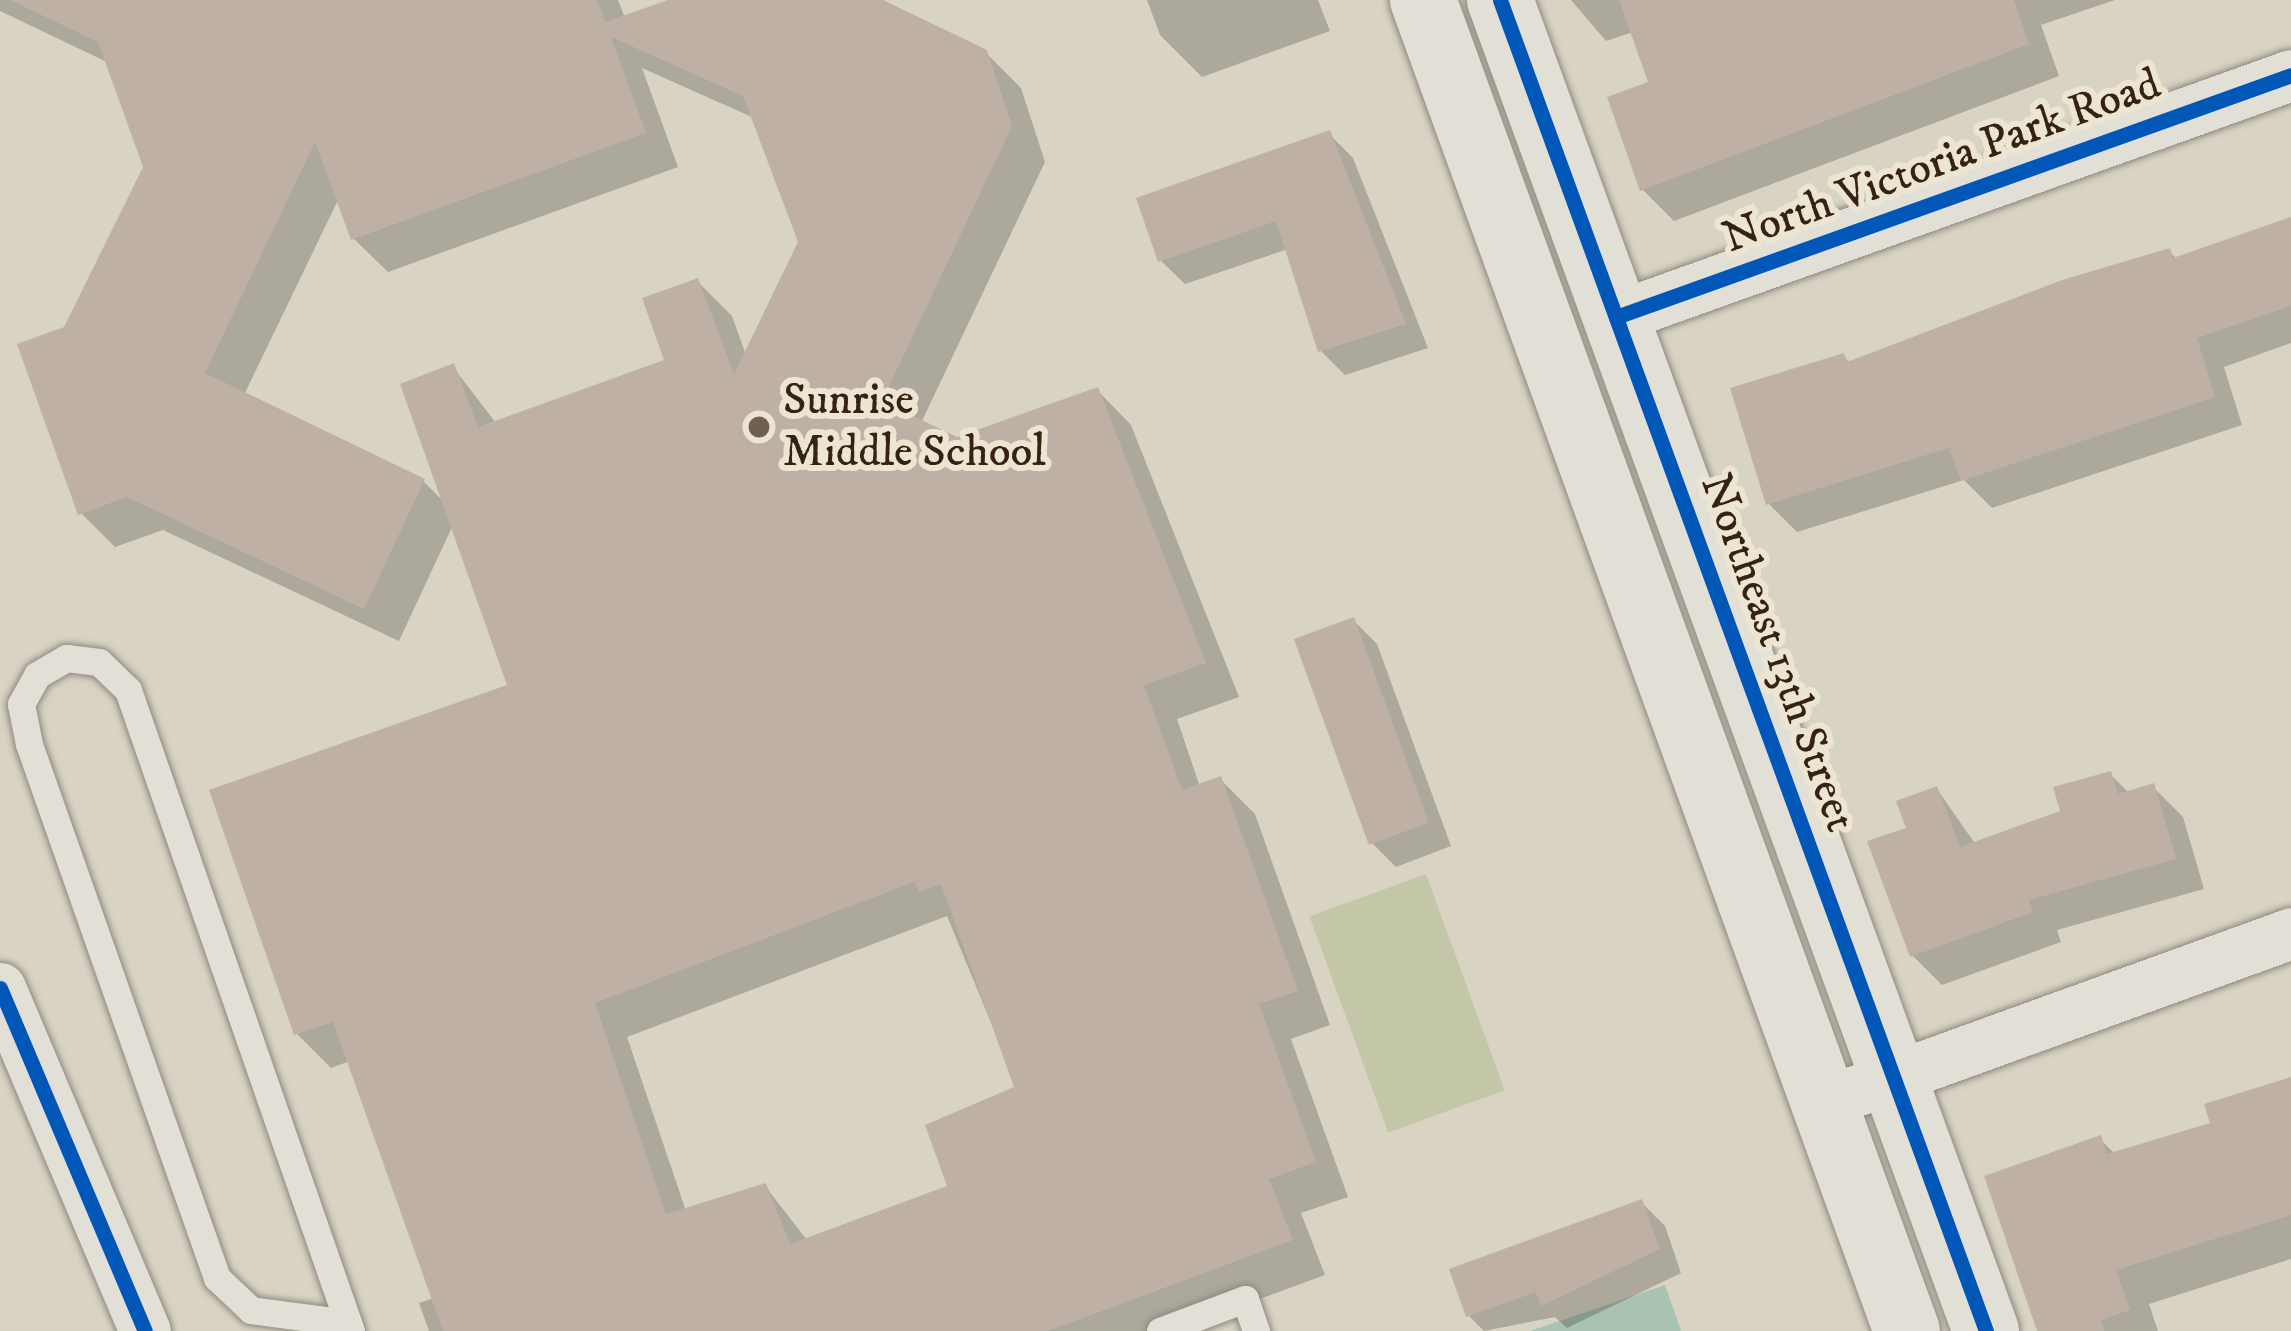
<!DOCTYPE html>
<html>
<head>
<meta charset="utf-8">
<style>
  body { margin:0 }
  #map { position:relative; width:2291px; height:1331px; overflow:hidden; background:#d8d3c3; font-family:"IM FELL DW Pica",serif }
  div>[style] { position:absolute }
  .green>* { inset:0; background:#c3c7a8; transform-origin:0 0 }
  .water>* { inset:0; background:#a9c2b1 }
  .shadow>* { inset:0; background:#0003 }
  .building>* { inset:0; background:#bfb0a5; transform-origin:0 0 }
  .roads { filter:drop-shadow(0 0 3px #908a80) drop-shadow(0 0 3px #908a80) }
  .lane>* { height:27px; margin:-13.5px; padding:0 13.5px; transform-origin:13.5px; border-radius:13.5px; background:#e2dfd7 }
  .street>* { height:51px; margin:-25.5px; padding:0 25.5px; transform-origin:25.5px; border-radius:25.5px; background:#e2dfd7 }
  .secondary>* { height:66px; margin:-33px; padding:0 33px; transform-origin:33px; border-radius:33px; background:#e2dfd7 }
  .cycleway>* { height:15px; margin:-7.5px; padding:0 7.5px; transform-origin:7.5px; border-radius:7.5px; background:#0057b8 }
  .dots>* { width:33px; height:33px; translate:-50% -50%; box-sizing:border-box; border:6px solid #ece5d2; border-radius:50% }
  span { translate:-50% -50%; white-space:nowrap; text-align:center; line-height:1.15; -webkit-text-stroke:12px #ece5d2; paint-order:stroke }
  .street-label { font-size:45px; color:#362214 }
  .poi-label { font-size:45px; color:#362214 }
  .left { translate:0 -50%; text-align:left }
</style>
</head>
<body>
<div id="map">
  <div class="green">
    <div style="left:1426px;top:874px;width:230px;height:124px;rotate:70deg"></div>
  </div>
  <div class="water">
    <div style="clip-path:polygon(1665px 1285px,1681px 1331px,1530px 1331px)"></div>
  </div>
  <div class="shadow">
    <div style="clip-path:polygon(evenodd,0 0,618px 0,625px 18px,677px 0,876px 0,985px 52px,1021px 88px,1045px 162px,921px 423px,956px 441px,1097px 390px,1131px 425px,1239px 697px,1177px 719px,1200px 787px,1220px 779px,1255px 814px,1330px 1025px,1291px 1039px,1348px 1197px,1301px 1213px,1325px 1275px,1172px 1331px,429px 1331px,419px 1303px,434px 1298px,350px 1061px,331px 1068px,297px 1034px,510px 687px,453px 525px,399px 641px,163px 530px,115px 547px,81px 513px,67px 330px,146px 167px,109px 63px,0 11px,0 0,642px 68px,754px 118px,801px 242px,746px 355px,732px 316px,697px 281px,668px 362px,496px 423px,453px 367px,445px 503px,423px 481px,244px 395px,339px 198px,353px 238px,388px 272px,678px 167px,642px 68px,0 0,947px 916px,1018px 1088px,950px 1188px,807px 1240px,765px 1186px,686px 1211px,627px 1037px,947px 916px)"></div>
    <div style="clip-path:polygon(1147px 0,1318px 0,1330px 31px,1202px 77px,1160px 35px)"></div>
    <div style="clip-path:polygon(1571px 0,2115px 0,2041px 25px,2059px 76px,1674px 221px,1642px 189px,1651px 84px,1633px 32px,1606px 41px)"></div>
    <div style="clip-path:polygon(1329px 134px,1353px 158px,1428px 348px,1345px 375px,1321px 351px,1288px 249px,1185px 284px,1161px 261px)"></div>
    <div style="clip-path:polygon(2291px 221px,2291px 343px,2224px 367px,2242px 425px,1992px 508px,1964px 480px,1797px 532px,1768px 503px,1843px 356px,1851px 364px,2169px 251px,2178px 260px)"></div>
    <div style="clip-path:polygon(1353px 620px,1377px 644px,1451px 846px,1396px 867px,1372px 843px)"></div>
    <div style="clip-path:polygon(2110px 774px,2130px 794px,2153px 787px,2183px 817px,2204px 889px,2057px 930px,2061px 942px,1942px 985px,1912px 955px,1910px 830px,1937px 789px,1976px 845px,2064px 813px)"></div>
    <div style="clip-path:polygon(2291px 1080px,2291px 1259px,2149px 1304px,2158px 1331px,2040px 1331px,2100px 1139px,2116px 1155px,2214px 1124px)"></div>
    <div style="clip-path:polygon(1642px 1203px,1665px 1226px,1681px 1273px,1567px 1328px,1555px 1317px,1484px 1331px,1469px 1316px)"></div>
  </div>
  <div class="building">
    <div style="clip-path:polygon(evenodd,10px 0,597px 0,605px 22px,668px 0,883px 0,987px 50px,1012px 126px,882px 401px,957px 437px,1098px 387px,1206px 663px,1144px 685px,1182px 790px,1221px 776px,1298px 991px,1259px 1004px,1316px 1162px,1269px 1179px,1293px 1240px,1048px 1331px,443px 1331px,333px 1022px,294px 1035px,209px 790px,507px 685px,400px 384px,454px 363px,478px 427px,664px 360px,642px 298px,698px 278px,734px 374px,798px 242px,743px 96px,611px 37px,646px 133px,351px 240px,315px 142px,205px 373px,425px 479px,364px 609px,127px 497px,78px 515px,17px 344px,64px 327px,143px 167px,98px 42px,10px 0,914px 882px,919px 892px,941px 884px,1014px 1087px,925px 1125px,947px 1186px,790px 1244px,766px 1183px,666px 1214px,595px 1003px,914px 882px)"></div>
    <div style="clip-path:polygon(1619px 0,2014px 0,2029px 44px,1640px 191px,1607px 97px,1648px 82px)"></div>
    <div style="clip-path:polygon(1330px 130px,1406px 324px,1318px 352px,1276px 221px,1158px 262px,1136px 198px)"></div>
    <div style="clip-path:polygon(2291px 217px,2291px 306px,2197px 338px,2215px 397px,1961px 481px,1949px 448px,1766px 505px,1730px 388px,1844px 353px,1847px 362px,2062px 280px,2170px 248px,2173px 258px)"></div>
    <div style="left:1354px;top:617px;width:219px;height:64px;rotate:70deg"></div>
    <div style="clip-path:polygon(2111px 771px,2118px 794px,2154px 783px,2176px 859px,2029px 900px,2033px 912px,1910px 957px,1867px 841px,1906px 828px,1896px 801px,1937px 786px,1960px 847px,2060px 811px,2053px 787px)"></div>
    <div style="clip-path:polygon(2291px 1077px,2291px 1215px,2116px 1270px,2130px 1310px,2101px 1320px,2104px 1331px,2037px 1331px,1984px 1176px,2101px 1135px,2107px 1154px,2210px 1123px,2204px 1104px)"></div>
    <div style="clip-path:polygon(1642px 1199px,1660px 1249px,1541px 1306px,1536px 1292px,1466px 1317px,1449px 1269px)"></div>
  </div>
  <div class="roads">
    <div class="lane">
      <div style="left:348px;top:1323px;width:98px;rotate:-172.4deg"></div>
      <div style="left:251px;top:1310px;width:47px;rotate:-136.7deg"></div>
      <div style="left:217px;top:1278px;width:566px;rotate:-109.4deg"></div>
      <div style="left:29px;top:744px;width:41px;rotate:-101.3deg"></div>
      <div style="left:21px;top:704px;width:33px;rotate:-61deg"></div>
      <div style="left:37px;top:675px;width:34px;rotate:-30deg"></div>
      <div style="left:66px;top:658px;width:33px;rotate:7deg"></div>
      <div style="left:99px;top:662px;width:40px;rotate:44deg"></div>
      <div style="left:128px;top:690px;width:679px;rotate:70.82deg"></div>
      <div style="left:1160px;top:1331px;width:91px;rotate:-20.6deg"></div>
      <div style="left:1245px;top:1299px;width:34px;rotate:71deg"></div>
    </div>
    <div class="street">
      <div style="left:1616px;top:317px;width:717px;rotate:-19.72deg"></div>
      <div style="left:0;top:988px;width:372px;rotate:67.1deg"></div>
      <div style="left:1825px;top:1102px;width:496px;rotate:-19.9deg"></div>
    </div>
    <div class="secondary">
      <div style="left:1423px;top:0;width:1416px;rotate:70.02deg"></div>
      <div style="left:1500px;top:0;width:1417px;rotate:69.94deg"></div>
    </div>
  </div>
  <div class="cycleway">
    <div style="left:1500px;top:0;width:1417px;rotate:69.94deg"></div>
    <div style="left:1616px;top:317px;width:717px;rotate:-19.72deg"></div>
    <div style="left:0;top:988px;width:372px;rotate:67.1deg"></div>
  </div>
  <div class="dots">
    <div style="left:759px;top:427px;background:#6f6051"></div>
  </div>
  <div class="street-label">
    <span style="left:1942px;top:162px;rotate:-20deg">North Victoria Park Road</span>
    <span style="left:1777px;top:653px;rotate:70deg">Northeast 13th Street</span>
  </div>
  <div class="poi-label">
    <span class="left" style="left:783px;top:427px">Sunrise<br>Middle School</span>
  </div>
</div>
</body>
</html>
